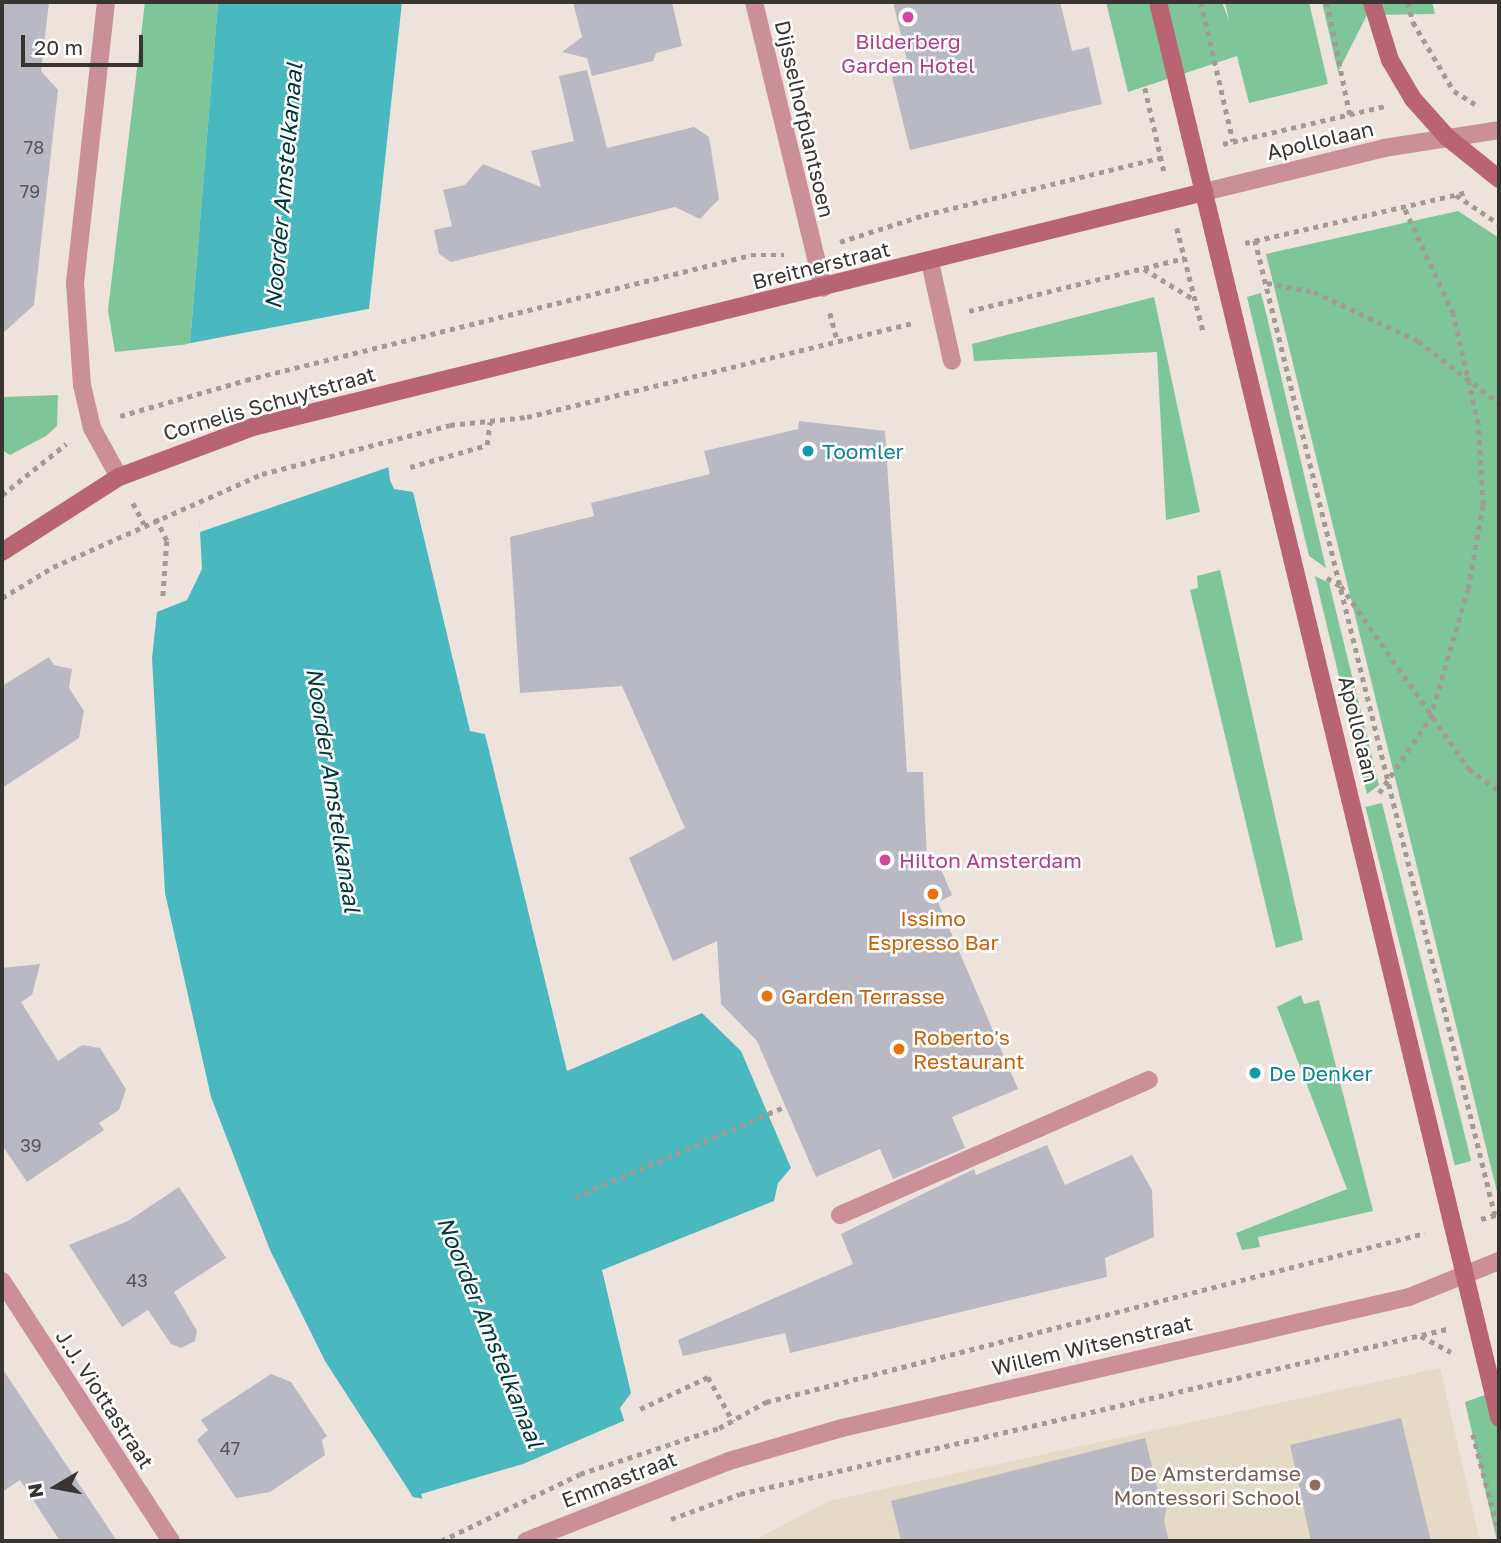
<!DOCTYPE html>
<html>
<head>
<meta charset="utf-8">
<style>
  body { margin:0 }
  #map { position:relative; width:1501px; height:1543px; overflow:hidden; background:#ede3dc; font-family:"Golos Text",sans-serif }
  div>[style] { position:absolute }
  .education>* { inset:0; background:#e5dac6 }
  .green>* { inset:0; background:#7ec597; transform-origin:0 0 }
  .water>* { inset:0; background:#49b9bf }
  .pier>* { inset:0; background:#ede3dc }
  .building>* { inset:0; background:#b8b9c3 }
  .path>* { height:4.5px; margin-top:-2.25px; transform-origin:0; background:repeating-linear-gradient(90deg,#a29a95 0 5px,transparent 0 10px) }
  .lane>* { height:18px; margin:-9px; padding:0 9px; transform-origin:9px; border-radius:9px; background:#ca8f98 }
  .street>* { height:18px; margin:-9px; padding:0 9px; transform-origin:9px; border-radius:9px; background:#ca8f98 }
  .secondary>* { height:18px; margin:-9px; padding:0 9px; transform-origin:9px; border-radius:9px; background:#b86473 }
  .dots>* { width:19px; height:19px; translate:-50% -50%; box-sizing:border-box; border:4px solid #fff; border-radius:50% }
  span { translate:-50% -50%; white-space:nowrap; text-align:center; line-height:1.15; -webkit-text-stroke:5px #fff; paint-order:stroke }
  .number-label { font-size:18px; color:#585556 }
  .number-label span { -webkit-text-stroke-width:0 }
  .hotel-label { font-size:21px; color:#b23c85 }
  .left { translate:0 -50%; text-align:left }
  .street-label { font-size:21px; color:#383431 }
  .culture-label { font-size:21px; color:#0d838f }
  .food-label { font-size:21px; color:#c56008 }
  .education-label { font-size:21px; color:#785e54 }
  .right { translate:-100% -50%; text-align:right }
  .water-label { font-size:23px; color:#00373a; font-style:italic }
  .frame { position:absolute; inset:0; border:4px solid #383431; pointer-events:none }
  .north { position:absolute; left:21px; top:1452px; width:70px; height:70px; -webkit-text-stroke:5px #fff; paint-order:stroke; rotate:260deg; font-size:19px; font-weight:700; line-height:28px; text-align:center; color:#383431 }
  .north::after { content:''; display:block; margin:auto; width:24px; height:32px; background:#383431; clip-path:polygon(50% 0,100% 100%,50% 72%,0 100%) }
  .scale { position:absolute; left:21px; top:35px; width:122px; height:32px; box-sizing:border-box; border:4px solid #383431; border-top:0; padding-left:9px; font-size:21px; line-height:24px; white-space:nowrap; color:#383431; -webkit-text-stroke:5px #fff; paint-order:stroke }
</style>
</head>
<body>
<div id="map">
  <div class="education">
    <div style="clip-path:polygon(1440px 1368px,1480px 1541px,753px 1541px,829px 1501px)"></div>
  </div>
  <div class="green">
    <div style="clip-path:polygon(145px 2px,218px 2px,190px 344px,115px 352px,108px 310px)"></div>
    <div style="clip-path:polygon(1106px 2px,1222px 2px,1229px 21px,1225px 2px,1309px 2px,1328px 84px,1249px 103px,1237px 56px,1128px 92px)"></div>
    <div style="clip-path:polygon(1322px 2px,1432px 2px,1435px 14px,1367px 15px,1338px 72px)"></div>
    <div style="clip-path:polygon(1458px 211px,1499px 238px,1498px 1196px,1266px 254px)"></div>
    <div style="clip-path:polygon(1261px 293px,1267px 317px,1326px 568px,1309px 556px,1247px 297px)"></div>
    <div style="clip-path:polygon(1154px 297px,1200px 512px,1166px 520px,1157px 352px,974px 361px,972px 344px)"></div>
    <div style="clip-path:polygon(58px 395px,57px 426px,46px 436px,10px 455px,2px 450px,2px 397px)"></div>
    <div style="clip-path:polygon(1220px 570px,1303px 940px,1276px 948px,1190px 590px,1198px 588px,1197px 576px)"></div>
    <div style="clip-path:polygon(1315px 576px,1329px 583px,1379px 785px,1367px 794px)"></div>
    <div style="left:1382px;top:803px;width:369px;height:17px;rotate:76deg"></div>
    <div style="clip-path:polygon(1301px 995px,1304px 1004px,1319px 1000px,1373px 1211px,1258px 1237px,1260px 1247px,1242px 1250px,1236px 1233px,1347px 1189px,1277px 1007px)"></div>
    <div style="clip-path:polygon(1499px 1390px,1499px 1541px,1497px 1541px,1465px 1402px)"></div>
  </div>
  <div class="water">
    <div style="clip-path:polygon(218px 2px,402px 2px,369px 309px,390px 480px,394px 489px,413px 492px,470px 731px,485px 734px,567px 1071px,702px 1013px,741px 1051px,791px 1168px,778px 1183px,774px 1201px,602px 1270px,631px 1393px,620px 1408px,664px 1541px,413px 1497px,325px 1361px,270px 1250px,211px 1097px,165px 893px,152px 658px,157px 612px,187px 600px,202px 569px,190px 344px)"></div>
  </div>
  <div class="pier">
    <div style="clip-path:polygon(373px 308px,392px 466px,200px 532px,186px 344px)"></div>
    <div style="clip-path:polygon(628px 1419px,667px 1541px,447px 1541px,427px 1510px,421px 1494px,523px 1464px)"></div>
  </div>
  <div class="building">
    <div style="clip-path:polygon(2px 2px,49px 2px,41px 71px,58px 90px,34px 305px,2px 334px)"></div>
    <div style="clip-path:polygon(573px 2px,672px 2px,682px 46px,656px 53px,653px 61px,592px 76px,587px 58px,562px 52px,582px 37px)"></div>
    <div style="clip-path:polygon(893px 2px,1060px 2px,1072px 51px,1089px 47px,1102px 104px,910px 150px,892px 77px,910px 73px)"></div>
    <div style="clip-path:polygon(587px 70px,607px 148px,694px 127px,709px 137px,719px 199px,700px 219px,675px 207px,451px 262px,439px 254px,434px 230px,452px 226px,443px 190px,465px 185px,483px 164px,541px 187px,531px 151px,574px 141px,559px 76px)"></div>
    <div style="clip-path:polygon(799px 421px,885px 431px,907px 772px,923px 772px,927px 861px,937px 860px,952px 895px,938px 902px,1018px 1089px,952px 1117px,965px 1148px,893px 1179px,880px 1149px,816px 1177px,757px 1041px,721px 1004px,717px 941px,673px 961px,629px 858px,685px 828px,622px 686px,520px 693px,510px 537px,594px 516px,591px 503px,710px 474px,704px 451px,798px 429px)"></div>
    <div style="clip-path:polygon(49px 657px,54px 665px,72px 669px,69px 688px,84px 711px,79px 738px,2px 788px,2px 686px)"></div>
    <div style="clip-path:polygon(40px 964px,32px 995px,21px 1002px,58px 1061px,82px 1045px,100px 1048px,126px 1089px,119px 1110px,99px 1123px,104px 1130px,27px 1182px,2px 1145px,2px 968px)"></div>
    <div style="clip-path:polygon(1047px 1145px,1065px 1185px,1132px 1155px,1152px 1190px,1154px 1237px,1105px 1258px,1107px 1277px,790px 1353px,785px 1333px,683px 1356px,678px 1340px,853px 1264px,841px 1234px,974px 1169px,976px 1175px)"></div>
    <div style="clip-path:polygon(179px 1187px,226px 1258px,174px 1292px,197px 1331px,195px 1341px,181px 1348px,171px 1344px,148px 1310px,122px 1327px,69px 1245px,128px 1221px)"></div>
    <div style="clip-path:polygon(2px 1368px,33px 1415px,117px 1541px,60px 1541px,20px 1480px,2px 1492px)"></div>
    <div style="clip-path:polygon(271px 1374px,291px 1382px,327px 1436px,322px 1440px,325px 1455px,270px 1492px,236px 1498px,197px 1440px,208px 1430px,201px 1420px)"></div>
    <div style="clip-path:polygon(1401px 1418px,1431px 1541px,1311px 1541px,1290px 1445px)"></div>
    <div style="clip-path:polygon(1145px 1438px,1157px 1487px,1168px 1500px,1164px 1521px,1169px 1541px,901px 1541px,891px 1501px)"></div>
  </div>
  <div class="path">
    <div style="left:1201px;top:2px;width:143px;rotate:77deg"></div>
    <div style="left:1327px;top:2px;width:115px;rotate:78.5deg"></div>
    <div style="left:1408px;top:2px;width:21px;rotate:76deg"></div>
    <div style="left:1413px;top:22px;width:80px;rotate:59.3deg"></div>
    <div style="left:1454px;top:91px;width:25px;rotate:32deg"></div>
    <div style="left:1145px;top:88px;width:85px;rotate:77.1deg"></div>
    <div style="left:1223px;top:144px;width:166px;rotate:-13.2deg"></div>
    <div style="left:1456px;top:195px;width:52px;rotate:34deg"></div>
    <div style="left:1177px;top:228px;width:106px;rotate:75.8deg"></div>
    <div style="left:1255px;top:240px;width:1004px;rotate:76.17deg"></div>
    <div style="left:840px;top:242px;width:88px;rotate:-17.8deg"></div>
    <div style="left:924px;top:215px;width:246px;rotate:-13.6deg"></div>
    <div style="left:1245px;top:243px;width:229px;rotate:-12.9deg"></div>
    <div style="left:1144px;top:269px;width:60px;rotate:31.3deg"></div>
    <div style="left:1267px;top:283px;width:48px;rotate:10.8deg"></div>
    <div style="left:1314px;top:292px;width:115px;rotate:25.2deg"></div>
    <div style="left:1418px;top:341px;width:102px;rotate:37.4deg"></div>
    <div style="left:969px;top:311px;width:222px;rotate:-13.8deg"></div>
    <div style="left:830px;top:313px;width:28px;rotate:75deg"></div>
    <div style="left:120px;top:416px;width:131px;rotate:-15.9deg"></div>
    <div style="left:246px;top:380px;width:520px;rotate:-13.9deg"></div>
    <div style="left:751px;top:255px;width:33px"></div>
    <div style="left:410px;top:467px;width:80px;rotate:-15.9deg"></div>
    <div style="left:487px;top:445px;width:23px;rotate:-83deg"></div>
    <div style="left:2px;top:495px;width:82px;rotate:-38.6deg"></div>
    <div style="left:133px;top:503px;width:24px;rotate:62deg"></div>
    <div style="left:156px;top:518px;width:25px;rotate:64deg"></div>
    <div style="left:167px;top:541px;width:56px;rotate:94.1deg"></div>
    <div style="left:1327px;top:578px;width:16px;rotate:30deg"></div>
    <div style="left:1341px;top:586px;width:223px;rotate:55deg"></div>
    <div style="left:1469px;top:769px;width:37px;rotate:36deg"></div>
    <div style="left:2px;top:598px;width:60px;rotate:-31.3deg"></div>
    <div style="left:53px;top:567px;width:229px;rotate:-24deg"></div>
    <div style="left:262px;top:474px;width:194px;rotate:-14.6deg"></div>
    <div style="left:450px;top:425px;width:77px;rotate:-5.9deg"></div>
    <div style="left:527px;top:417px;width:397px;rotate:-13.7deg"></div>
    <div style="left:1379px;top:793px;width:91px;rotate:-55.8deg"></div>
    <div style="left:1430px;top:718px;width:134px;rotate:-73.6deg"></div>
    <div style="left:1468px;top:589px;width:85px;rotate:-79.9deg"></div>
    <div style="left:1483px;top:505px;width:81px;rotate:-93.5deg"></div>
    <div style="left:1478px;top:424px;width:113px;rotate:-102.8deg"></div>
    <div style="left:1453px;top:314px;width:119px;rotate:-114.8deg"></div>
    <div style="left:575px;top:1197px;width:225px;rotate:-23.3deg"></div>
    <div style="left:1481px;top:1219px;width:19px;rotate:-16deg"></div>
    <div style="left:1421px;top:1336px;width:34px;rotate:28deg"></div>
    <div style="left:640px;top:1409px;width:75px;rotate:-25.2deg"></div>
    <div style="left:708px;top:1377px;width:51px;rotate:60.4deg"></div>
    <div style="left:1473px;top:1434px;width:102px;rotate:75.3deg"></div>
    <div style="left:671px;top:1519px;width:73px;rotate:-19.9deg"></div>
    <div style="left:740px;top:1494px;width:726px;rotate:-13.14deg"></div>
    <div style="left:441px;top:1541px;width:154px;rotate:-25.7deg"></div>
    <div style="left:580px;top:1474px;width:146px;rotate:-18.3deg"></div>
    <div style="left:719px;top:1428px;width:54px;rotate:-29deg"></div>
    <div style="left:766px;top:1402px;width:680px;rotate:-14.38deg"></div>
  </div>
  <div class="lane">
    <div style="left:930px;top:262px;width:101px;rotate:77.5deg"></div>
    <div style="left:840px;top:1215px;width:337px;rotate:-23.6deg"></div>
  </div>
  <div class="street">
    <div style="left:106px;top:2px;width:283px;rotate:96.3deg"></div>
    <div style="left:75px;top:283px;width:102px;rotate:86.1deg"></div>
    <div style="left:82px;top:385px;width:44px;rotate:76.9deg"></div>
    <div style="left:92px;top:428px;width:56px;rotate:61.1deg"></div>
    <div style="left:754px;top:2px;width:294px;rotate:76.4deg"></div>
    <div style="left:1204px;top:192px;width:185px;rotate:-13.7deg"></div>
    <div style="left:1384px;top:148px;width:116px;rotate:-8.9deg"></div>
    <div style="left:2px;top:1281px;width:310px;rotate:57deg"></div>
    <div style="left:526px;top:1541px;width:218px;rotate:-21.5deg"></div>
    <div style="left:729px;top:1461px;width:118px;rotate:-16.3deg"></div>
    <div style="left:842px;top:1428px;width:582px;rotate:-13.01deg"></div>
    <div style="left:1409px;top:1297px;width:97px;rotate:-21.8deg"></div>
  </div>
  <div class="secondary">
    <div style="left:1158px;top:2px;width:1456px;rotate:76.45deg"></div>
    <div style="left:1372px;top:2px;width:61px;rotate:72.8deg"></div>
    <div style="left:1390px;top:60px;width:45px;rotate:59.5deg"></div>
    <div style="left:1413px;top:99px;width:51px;rotate:48.2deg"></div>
    <div style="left:1447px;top:137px;width:67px;rotate:38.9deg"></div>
    <div style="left:2px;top:552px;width:139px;rotate:-32.7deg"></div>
    <div style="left:119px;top:477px;width:143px;rotate:-20.5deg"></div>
    <div style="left:253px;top:427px;width:980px;rotate:-13.88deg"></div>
  </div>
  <div class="dots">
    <div style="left:908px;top:17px;background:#d1479c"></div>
    <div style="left:808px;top:451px;background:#0f9aa8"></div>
    <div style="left:885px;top:860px;background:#d1479c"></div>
    <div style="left:933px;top:894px;background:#e8710a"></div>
    <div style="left:767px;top:996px;background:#e8710a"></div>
    <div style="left:899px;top:1049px;background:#e8710a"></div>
    <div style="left:1255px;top:1073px;background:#0f9aa8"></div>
    <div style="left:1315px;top:1485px;background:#8d6e63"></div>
  </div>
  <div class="number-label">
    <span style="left:34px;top:147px">78</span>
    <span style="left:30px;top:191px">79</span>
    <span style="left:31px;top:1145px">39</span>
    <span style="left:137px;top:1280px">43</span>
    <span style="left:230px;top:1448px">47</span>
  </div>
  <div class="hotel-label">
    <span style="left:908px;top:53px">Bilderberg<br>Garden Hotel</span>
    <span class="left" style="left:899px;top:860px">Hilton Amsterdam</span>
  </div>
  <div class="street-label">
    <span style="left:805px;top:119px;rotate:77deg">Dijsselhofplantsoen</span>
    <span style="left:1320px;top:140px;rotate:-13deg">Apollolaan</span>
    <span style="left:821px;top:265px;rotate:-14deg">Breitnerstraat</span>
    <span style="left:269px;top:403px;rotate:-16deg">Cornelis Schuytstraat</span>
    <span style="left:1359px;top:729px;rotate:76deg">Apollolaan</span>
    <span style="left:1092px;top:1345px;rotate:-13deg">Willem Witsenstraat</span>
    <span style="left:105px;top:1399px;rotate:57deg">J.J. Viottastraat</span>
    <span style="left:619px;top:1479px;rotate:-21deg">Emmastraat</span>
  </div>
  <div class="culture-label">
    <span class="left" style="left:822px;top:451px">Toomler</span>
    <span class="left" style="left:1269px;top:1073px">De Denker</span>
  </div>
  <div class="food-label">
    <span style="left:933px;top:930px">Issimo<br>Espresso Bar</span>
    <span class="left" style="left:781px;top:996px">Garden Terrasse</span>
    <span class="left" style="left:913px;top:1049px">Roberto's<br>Restaurant</span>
  </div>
  <div class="education-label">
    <span class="right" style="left:1301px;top:1485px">De Amsterdamse<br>Montessori School</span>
  </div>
  <div class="water-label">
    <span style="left:283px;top:186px;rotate:-85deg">Noorder Amstelkanaal</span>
    <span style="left:334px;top:790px;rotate:81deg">Noorder Amstelkanaal</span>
    <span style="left:491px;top:1332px;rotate:68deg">Noorder Amstelkanaal</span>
  </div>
  <div class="frame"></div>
  <div class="north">N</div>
  <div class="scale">20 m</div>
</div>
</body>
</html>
